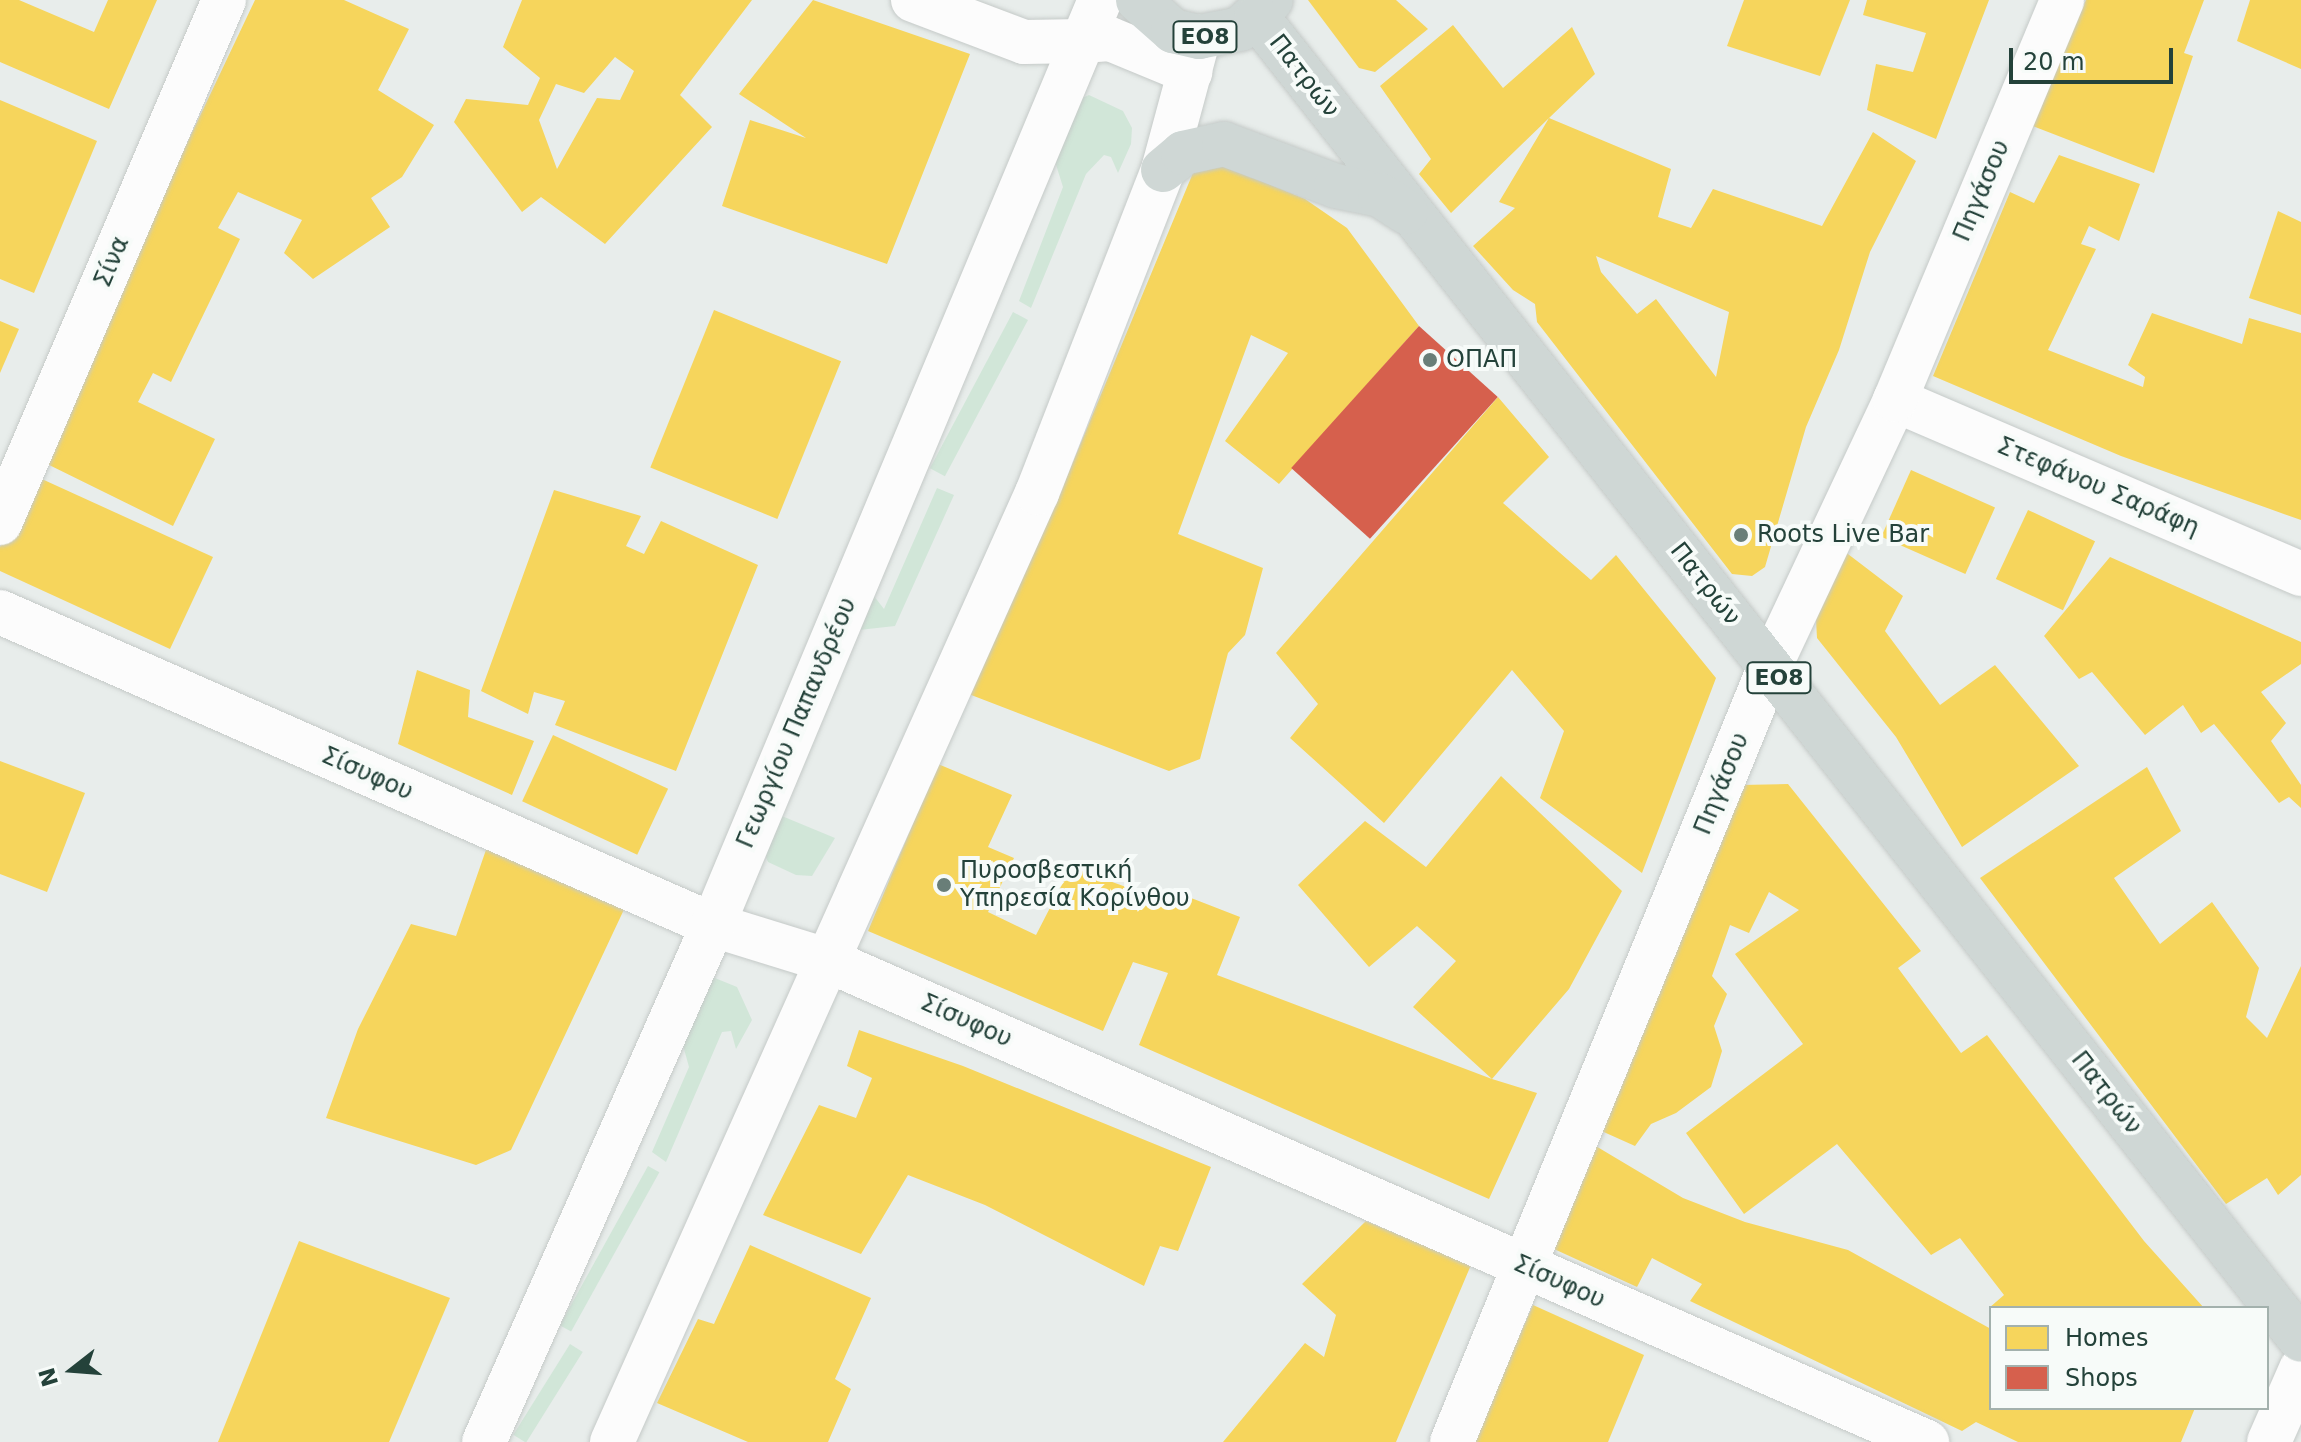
<!DOCTYPE html>
<html>
<head>
<meta charset="utf-8">
<style>
  body { margin:0 }
  #map { position:relative; width:2301px; height:1442px; overflow:hidden; background:#e8edeb; font-family:"DejaVu Sans",sans-serif }
  div>[style] { position:absolute }
  .green>* { inset:0; background:#d1e6d8; transform-origin:0 0 }
  .homes>* { inset:0; background:#f6d55c; transform-origin:0 0 }
  .shops>* { inset:0; background:#d6604d; transform-origin:0 0 }
  .roads { filter:drop-shadow(0 0 2px #c5cac8) drop-shadow(0 0 2px #c5cac8) }
  .minor>* { height:44px; margin:-22px; padding:0 22px; transform-origin:22px; border-radius:22px; background:#fcfcfc }
  .tertiary>* { height:44px; margin:-22px; padding:0 22px; transform-origin:22px; border-radius:22px; background:#fcfcfc }
  .primary>* { height:44px; margin:-22px; padding:0 22px; transform-origin:22px; border-radius:22px; background:#cfd7d5 }
  .dots>* { width:22px; height:22px; translate:-50% -50%; box-sizing:border-box; border:4px solid #f7fbf9; border-radius:50% }
  span { translate:-50% -50%; white-space:nowrap; text-align:center; line-height:1.15; -webkit-text-stroke:8px #f7fbf9; paint-order:stroke }
  .shield-label span { padding:2px 6px; background:#f7fbf9; border:2px solid; border-radius:6px; -webkit-text-stroke-width:0 }
  .shield-label { font-size:22px; color:#24423a; font-weight:700 }
  .street-label { font-size:24px; color:#24423a }
  .poi-label { font-size:24px; color:#24423a }
  .left { translate:0 -50%; text-align:left }
  .legend { position:absolute; left:1989px; top:1306px; width:280px; height:104px; box-sizing:border-box; background:#f7fbf9; border:2px solid #a3b1ad; margin:0; padding:10px 14px; list-style:none; font-size:24px; color:#24423a }
  .legend li { display:flex; align-items:center; gap:16px; height:40px }
  .legend b { width:40px; border:2px solid #a3b1ad }
  .north { position:absolute; left:32px; top:1330px; width:80px; height:80px; -webkit-text-stroke:6px #f7fbf9; paint-order:stroke; rotate:253deg; font-size:22px; font-weight:700; line-height:32px; text-align:center; color:#24423a }
  .north::after { content:''; display:block; margin:auto; width:28px; height:36px; background:#24423a; clip-path:polygon(50% 0,100% 100%,50% 72%,0 100%) }
  .scale { position:absolute; left:2009px; top:48px; width:164px; height:36px; box-sizing:border-box; border:4px solid #24423a; border-top:0; padding-left:10px; font-size:24px; line-height:28px; white-space:nowrap; color:#24423a; -webkit-text-stroke:6px #f7fbf9; paint-order:stroke }
</style>
</head>
<body>
<div id="map">
  <div class="green">
    <div style="clip-path:polygon(1089px 95px,1123px 111px,1132px 128px,1131px 144px,1118px 173px,1111px 157px,1104px 155px,1086px 174px,1031px 308px,1019px 301px,1063px 187px,1052px 152px,1077px 100px)"></div>
    <div style="left:1013px;top:312px;width:17px;height:177px;rotate:28deg"></div>
    <div style="clip-path:polygon(937px 488px,954px 495px,895px 626px,850px 631px,870px 591px,884px 609px)"></div>
    <div style="clip-path:polygon(777px 814px,835px 838px,812px 876px,796px 875px,768px 862px,762px 848px)"></div>
    <div style="clip-path:polygon(710px 976px,737px 987px,752px 1020px,736px 1049px,731px 1031px,722px 1032px,666px 1162px,652px 1152px,689px 1067px,679px 1031px)"></div>
    <div style="left:648px;top:1166px;width:13px;height:182px;rotate:29deg"></div>
    <div style="left:570px;top:1344px;width:15px;height:107px;rotate:32deg"></div>
  </div>
  <div class="homes">
    <div style="clip-path:polygon(0 0,19px 0,94px 32px,108px 0,157px 0,109px 109px,0 62px)"></div>
    <div style="clip-path:polygon(255px 0,344px 0,409px 29px,378px 90px,434px 125px,402px 177px,371px 198px,390px 227px,313px 279px,284px 253px,302px 220px,238px 192px,218px 228px,240px 239px,194px 334px,171px 382px,153px 373px,138px 402px,215px 439px,173px 526px,37px 459px)"></div>
    <div style="clip-path:polygon(evenodd,522px 0,752px 0,680px 95px,712px 127px,605px 244px,541px 197px,522px 212px,454px 122px,466px 99px,528px 105px,540px 78px,503px 47px,522px 0,615px 57px,634px 71px,620px 100px,597px 98px,557px 169px,539px 120px,556px 84px,584px 93px,615px 57px)"></div>
    <div style="clip-path:polygon(813px 0,970px 54px,887px 264px,722px 206px,750px 120px,806px 138px,739px 94px)"></div>
    <div style="clip-path:polygon(1308px 0,1396px 0,1428px 29px,1375px 72px,1359px 68px)"></div>
    <div style="clip-path:polygon(1744px 0,1850px 0,1820px 76px,1727px 46px)"></div>
    <div style="clip-path:polygon(1867px 0,1989px 0,1936px 139px,1867px 110px,1876px 64px,1913px 72px,1926px 33px,1863px 15px)"></div>
    <div style="clip-path:polygon(2086px 0,2204px 0,2184px 53px,2193px 56px,2154px 173px,2030px 125px)"></div>
    <div style="clip-path:polygon(2250px 0,2301px 0,2301px 69px,2237px 41px)"></div>
    <div style="clip-path:polygon(evenodd,1453px 25px,1503px 88px,1572px 27px,1595px 74px,1549px 118px,1671px 169px,1658px 217px,1691px 228px,1713px 189px,1822px 226px,1873px 132px,1916px 161px,1870px 252px,1839px 350px,1806px 427px,1765px 567px,1752px 576px,1732px 574px,1537px 322px,1535px 304px,1513px 290px,1473px 246px,1515px 208px,1499px 202px,1549px 118px,1451px 213px,1419px 174px,1431px 159px,1380px 86px,1453px 25px,1596px 256px,1729px 312px,1716px 377px,1656px 299px,1637px 314px,1601px 272px,1596px 256px)"></div>
    <div style="clip-path:polygon(0 100px,97px 141px,34px 293px,0 279px)"></div>
    <div style="clip-path:polygon(2059px 155px,2140px 184px,2119px 241px,2089px 226px,2081px 244px,2096px 249px,2048px 350px,2143px 387px,2145px 377px,2128px 365px,2152px 313px,2242px 344px,2249px 318px,2301px 333px,2301px 520px,2121px 456px,1933px 376px,2010px 192px,2034px 203px)"></div>
    <div style="clip-path:polygon(1200px 156px,1305px 199px,1347px 228px,1419px 326px,1279px 484px,1225px 441px,1288px 353px,1251px 335px,1178px 534px,1263px 568px,1245px 635px,1228px 653px,1200px 759px,1169px 771px,966px 693px,1063px 486px)"></div>
    <div style="clip-path:polygon(2278px 211px,2301px 222px,2301px 315px,2249px 298px)"></div>
    <div style="left:714px;top:310px;width:137px;height:170px;rotate:22deg"></div>
    <div style="clip-path:polygon(0 321px,19px 329px,0 373px)"></div>
    <div style="clip-path:polygon(1498px 397px,1549px 457px,1503px 503px,1591px 580px,1616px 555px,1716px 678px,1642px 873px,1540px 798px,1564px 731px,1512px 670px,1384px 823px,1290px 738px,1318px 704px,1276px 653px)"></div>
    <div style="left:1911px;top:470px;width:92px;height:73px;rotate:24deg"></div>
    <div style="clip-path:polygon(33px 475px,213px 557px,170px 649px,0 571px,0 547px)"></div>
    <div style="clip-path:polygon(554px 490px,641px 516px,626px 546px,644px 554px,661px 521px,758px 565px,676px 771px,555px 725px,565px 701px,534px 692px,528px 714px,481px 691px)"></div>
    <div style="left:2028px;top:510px;width:74px;height:76px;rotate:25deg"></div>
    <div style="clip-path:polygon(1844px 551px,1903px 596px,1885px 631px,1940px 705px,1995px 665px,2079px 766px,1962px 847px,1896px 737px,1817px 638px,1816px 620px)"></div>
    <div style="clip-path:polygon(2110px 557px,2301px 642px,2301px 664px,2261px 692px,2286px 723px,2271px 741px,2301px 785px,2301px 808px,2289px 797px,2279px 803px,2214px 724px,2201px 733px,2183px 705px,2145px 735px,2092px 672px,2079px 679px,2044px 636px)"></div>
    <div style="clip-path:polygon(417px 670px,470px 690px,468px 717px,534px 741px,512px 795px,398px 744px)"></div>
    <div style="left:553px;top:735px;width:127px;height:73px;rotate:25deg"></div>
    <div style="clip-path:polygon(0 761px,85px 793px,47px 892px,0 874px)"></div>
    <div style="clip-path:polygon(938px 764px,1012px 795px,988px 847px,1014px 858px,988px 912px,1036px 935px,1071px 867px,1159px 899px,1168px 889px,1240px 917px,1217px 975px,1492px 1079px,1413px 1007px,1456px 961px,1417px 926px,1369px 967px,1298px 885px,1365px 821px,1426px 867px,1501px 776px,1622px 891px,1569px 989px,1492px 1079px,1537px 1093px,1489px 1199px,1139px 1045px,1168px 973px,1133px 962px,1103px 1031px,868px 931px)"></div>
    <div style="clip-path:polygon(2147px 767px,2181px 831px,2114px 878px,2160px 944px,2212px 902px,2259px 968px,2246px 1017px,2267px 1038px,2301px 966px,2301px 1175px,2278px 1195px,2267px 1178px,2226px 1204px,1980px 878px)"></div>
    <div style="clip-path:polygon(1788px 784px,1921px 951px,1898px 968px,1961px 1053px,1987px 1035px,2144px 1241px,2204px 1308px,1989px 1308px,2004px 1295px,1960px 1238px,1931px 1255px,1837px 1144px,1744px 1214px,1686px 1133px,1803px 1044px,1735px 954px,1799px 910px,1769px 892px,1749px 933px,1730px 925px,1712px 976px,1727px 994px,1714px 1026px,1722px 1051px,1711px 1087px,1676px 1113px,1651px 1124px,1635px 1146px,1597px 1129px,1740px 785px)"></div>
    <div style="clip-path:polygon(487px 847px,628px 901px,511px 1150px,476px 1165px,326px 1118px,358px 1029px,411px 924px,456px 936px)"></div>
    <div style="clip-path:polygon(859px 1030px,963px 1066px,1211px 1167px,1178px 1251px,1160px 1246px,1144px 1286px,985px 1205px,908px 1175px,861px 1254px,763px 1215px,819px 1105px,856px 1118px,872px 1078px,847px 1066px)"></div>
    <div style="clip-path:polygon(1594px 1145px,1683px 1198px,1745px 1222px,1848px 1250px,1991px 1329px,1991px 1408px,2195px 1408px,2181px 1442px,2018px 1442px,1976px 1422px,1962px 1431px,1690px 1301px,1702px 1284px,1652px 1258px,1637px 1287px,1554px 1249px)"></div>
    <div style="clip-path:polygon(1366px 1221px,1471px 1265px,1396px 1442px,1223px 1442px,1305px 1343px,1324px 1357px,1336px 1315px,1302px 1284px)"></div>
    <div style="clip-path:polygon(299px 1241px,450px 1298px,389px 1442px,218px 1442px)"></div>
    <div style="clip-path:polygon(750px 1245px,871px 1298px,835px 1379px,851px 1389px,828px 1442px,748px 1442px,657px 1403px,698px 1319px,714px 1324px)"></div>
    <div style="clip-path:polygon(1533px 1305px,1644px 1355px,1608px 1442px,1472px 1442px)"></div>
  </div>
  <div class="shops">
    <div style="left:1419px;top:326px;width:106px;height:191px;rotate:42deg"></div>
  </div>
  <div class="roads">
    <div class="minor">
      <div style="left:913px;top:0;width:119px;rotate:20.7deg"></div>
      <div style="left:1024px;top:42px;width:59px;rotate:-1deg"></div>
      <div style="left:1895px;top:400px;width:442px;rotate:23.2deg"></div>
      <div style="left:0;top:523px;width:569px;rotate:-66.81deg"></div>
      <div style="left:0;top:612px;width:779px;rotate:23.7deg"></div>
      <div style="left:713px;top:925px;width:121px;rotate:17.2deg"></div>
      <div style="left:829px;top:961px;width:1199px;rotate:23.66deg"></div>
      <div style="left:1452px;top:1442px;width:839px;rotate:-67.72deg"></div>
      <div style="left:1770px;top:666px;width:294px;rotate:-64.8deg"></div>
      <div style="left:1895px;top:400px;width:433px;rotate:-67.3deg"></div>
      <div style="left:2269px;top:1442px;width:80px;rotate:-66.3deg"></div>
    </div>
    <div class="tertiary">
      <div style="left:1083px;top:41px;width:27px;rotate:-4deg"></div>
      <div style="left:1110px;top:39px;width:87px;rotate:22.4deg"></div>
      <div style="left:484px;top:1442px;width:565px;rotate:-66.11deg"></div>
      <div style="left:713px;top:925px;width:1003px;rotate:-67.3deg"></div>
      <div style="left:612px;top:1442px;width:1040px;rotate:-65.88deg"></div>
      <div style="left:1037px;top:493px;width:347px;rotate:-68.7deg"></div>
      <div style="left:1163px;top:170px;width:138px;rotate:-74.9deg"></div>
    </div>
    <div class="primary">
      <div style="left:1138px;top:0;width:47px;rotate:41.5deg"></div>
      <div style="left:1173px;top:31px;width:27px;rotate:13deg"></div>
      <div style="left:1199px;top:37px;width:42px;rotate:-11deg"></div>
      <div style="left:1240px;top:29px;width:42px;rotate:-43.1deg"></div>
      <div style="left:1257px;top:17px;width:1685px;rotate:51.72deg"></div>
      <div style="left:1163px;top:170px;width:26px;rotate:-40deg"></div>
      <div style="left:1183px;top:153px;width:42px;rotate:-12.4deg"></div>
      <div style="left:1224px;top:144px;width:120px;rotate:20.6deg"></div>
      <div style="left:1336px;top:186px;width:45px;rotate:11.6deg"></div>
      <div style="left:1380px;top:195px;width:31px;rotate:33deg"></div>
    </div>
  </div>
  <div class="dots">
    <div style="left:1430px;top:360px;background:#697e78"></div>
    <div style="left:1741px;top:535px;background:#697e78"></div>
    <div style="left:944px;top:885px;background:#697e78"></div>
  </div>
  <div class="shield-label">
    <span style="left:1205px;top:37px">ΕΟ8</span>
    <span style="left:1779px;top:678px">ΕΟ8</span>
  </div>
  <div class="street-label">
    <span style="left:1304px;top:76px;rotate:52deg">Πατρών</span>
    <span style="left:1982px;top:191px;rotate:-67deg">Πηγάσου</span>
    <span style="left:112px;top:262px;rotate:-67deg">Σίνα</span>
    <span style="left:2098px;top:487px;rotate:23deg">Στεφάνου Σαράφη</span>
    <span style="left:1705px;top:584px;rotate:52deg">Πατρών</span>
    <span style="left:797px;top:723px;rotate:-67deg">Γεωργίου Παπανδρέου</span>
    <span style="left:367px;top:774px;rotate:24deg">Σίσυφου</span>
    <span style="left:1722px;top:784px;rotate:-68deg">Πηγάσου</span>
    <span style="left:966px;top:1021px;rotate:24deg">Σίσυφου</span>
    <span style="left:2106px;top:1093px;rotate:52deg">Πατρών</span>
    <span style="left:1559px;top:1282px;rotate:24deg">Σίσυφου</span>
  </div>
  <div class="poi-label">
    <span class="left" style="left:1446px;top:360px">ΟΠΑΠ</span>
    <span class="left" style="left:1757px;top:535px">Roots Live Bar</span>
    <span class="left" style="left:960px;top:885px">Πυροσβεστική<br>Υπηρεσία Κορίνθου</span>
  </div>
  <ul class="legend">
  <li><b style="height:22px;background:#f6d55c"></b>Homes</li>
  <li><b style="height:22px;background:#d6604d"></b>Shops</li>
  </ul>
  <div class="north">N</div>
  <div class="scale">20 m</div>
</div>
</body>
</html>
